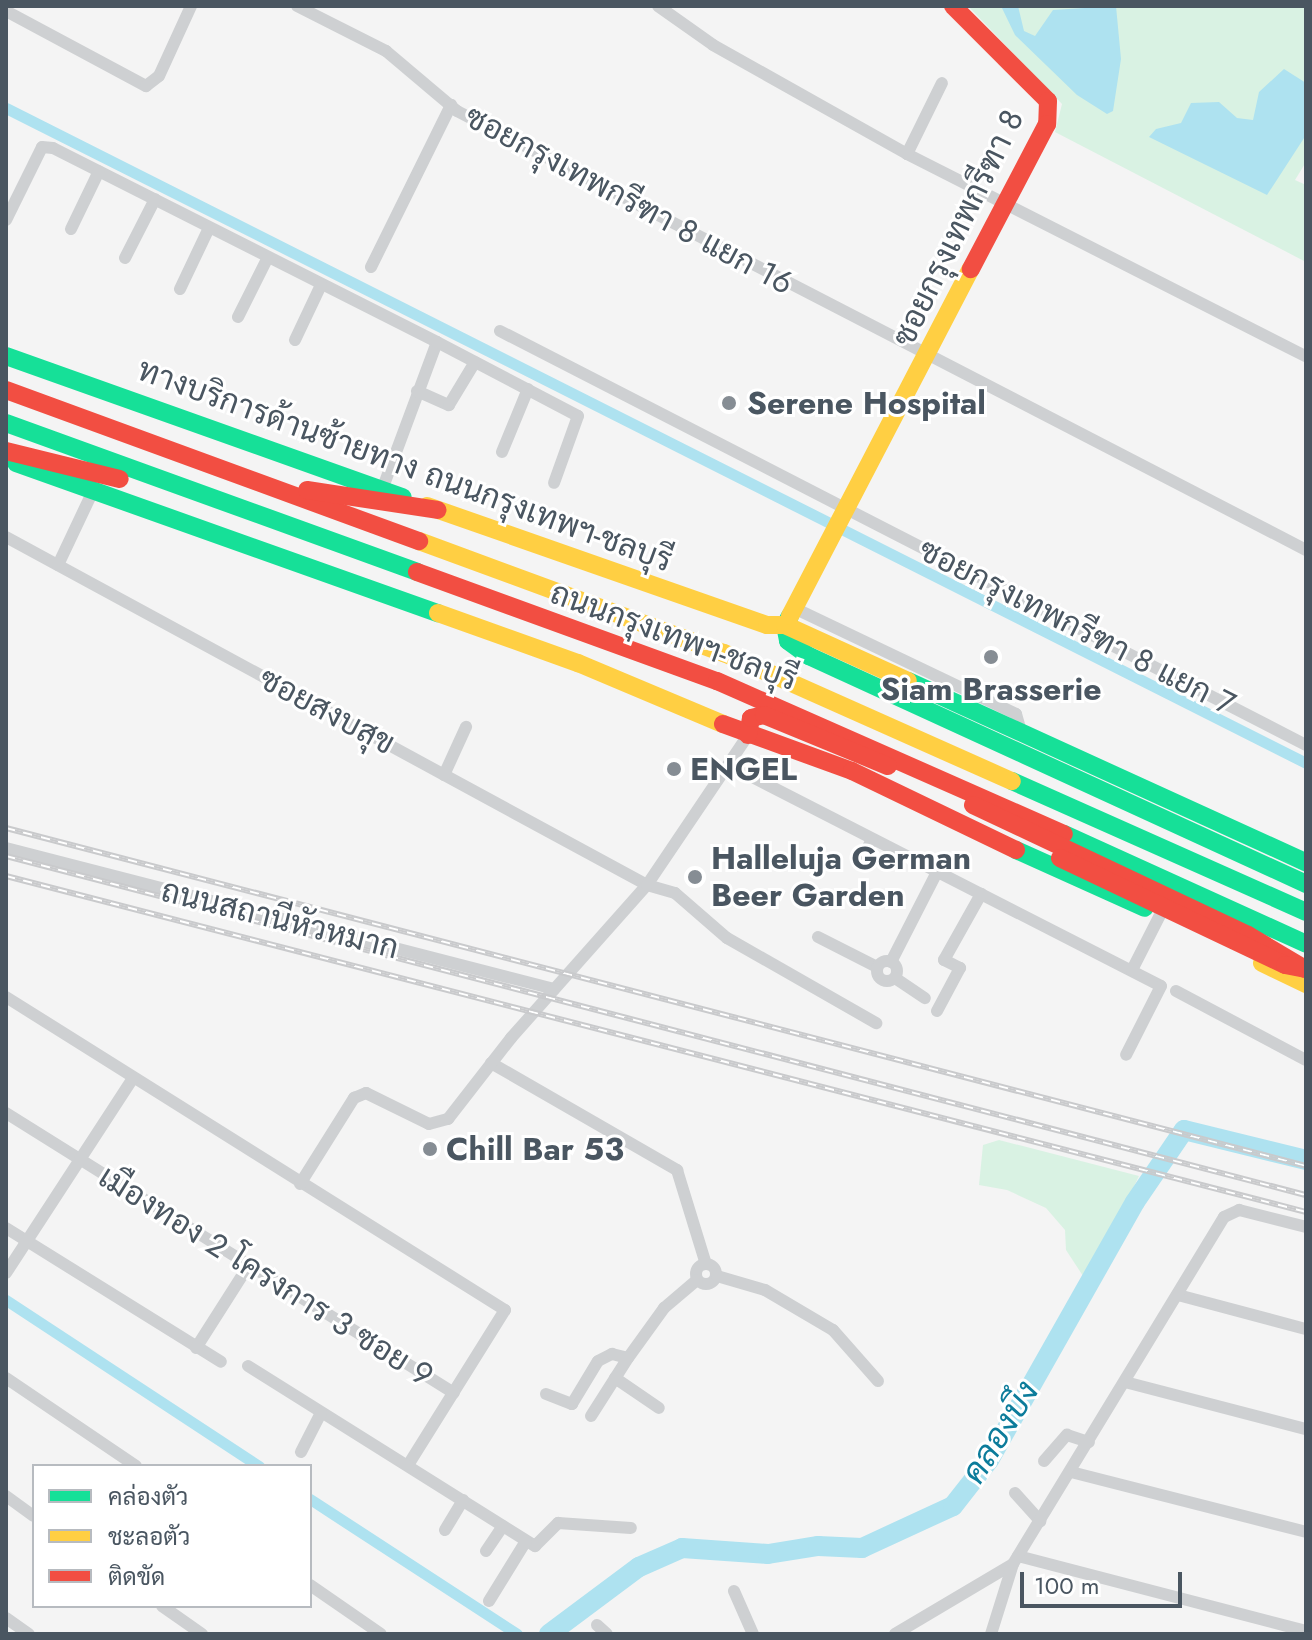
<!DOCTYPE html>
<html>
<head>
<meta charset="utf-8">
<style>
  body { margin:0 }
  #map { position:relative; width:1312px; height:1640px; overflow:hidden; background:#f4f4f4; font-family:Jost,Sarabun,sans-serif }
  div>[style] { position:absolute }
  .green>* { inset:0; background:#d9f2e3 }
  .water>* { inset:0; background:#aee2f0 }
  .canal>* { height:11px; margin:-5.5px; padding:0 5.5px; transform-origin:5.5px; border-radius:5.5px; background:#aee2f0 }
  .river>* { height:20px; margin:-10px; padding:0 10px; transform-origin:10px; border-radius:10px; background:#aee2f0 }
  .street>* { height:12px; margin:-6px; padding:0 6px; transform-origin:6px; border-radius:6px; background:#ced0d2 }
  .street>.ring { margin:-6px; padding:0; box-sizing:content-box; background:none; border:12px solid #ced0d2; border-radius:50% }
  .fast>* { height:18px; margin:-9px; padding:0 9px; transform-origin:9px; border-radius:9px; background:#16e098 }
  .slow>* { height:18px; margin:-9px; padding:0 9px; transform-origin:9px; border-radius:9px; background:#ffcf43 }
  .jam>* { height:18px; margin:-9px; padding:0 9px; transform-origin:9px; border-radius:9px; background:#f24e42 }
  .rail>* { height:6px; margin-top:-3px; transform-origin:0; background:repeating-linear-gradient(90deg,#fff 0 9px,#c9cacc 0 18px); box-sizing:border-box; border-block:2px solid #c9cacc }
  .jam-bridge>* { height:18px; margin:-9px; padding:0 9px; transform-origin:9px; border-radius:9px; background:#f24e42 }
  .dots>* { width:22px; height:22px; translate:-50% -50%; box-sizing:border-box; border:4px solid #fff; border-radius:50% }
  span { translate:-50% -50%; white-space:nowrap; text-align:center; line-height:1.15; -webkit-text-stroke:6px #fff; paint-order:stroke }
  .street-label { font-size:32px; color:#4a5661 }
  .poi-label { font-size:32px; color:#4a5661; font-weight:700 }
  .left { translate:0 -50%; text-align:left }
  .water-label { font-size:34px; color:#0c7c9b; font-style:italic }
  .frame { position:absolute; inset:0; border:8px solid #4a5661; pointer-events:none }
  .legend { position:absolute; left:32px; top:1464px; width:280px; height:144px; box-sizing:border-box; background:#fff; border:2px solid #b7bbc0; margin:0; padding:10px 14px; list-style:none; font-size:24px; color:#4a5661 }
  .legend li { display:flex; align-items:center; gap:16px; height:40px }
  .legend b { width:40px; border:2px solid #b7bbc0 }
  .scale { position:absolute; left:1020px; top:1572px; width:162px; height:36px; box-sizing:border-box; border:4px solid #4a5661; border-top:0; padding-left:10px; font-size:24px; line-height:28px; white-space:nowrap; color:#4a5661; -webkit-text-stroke:6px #fff; paint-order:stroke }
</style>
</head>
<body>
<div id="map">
  <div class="green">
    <div style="clip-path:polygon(968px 6px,1306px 6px,1306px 162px,1295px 180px,1306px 185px,1306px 262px,1055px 132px,1062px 104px)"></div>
    <div style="clip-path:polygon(999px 1140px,1139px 1176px,1087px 1282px,1066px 1250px,1065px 1230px,1046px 1208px,1007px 1190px,979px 1185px,983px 1145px)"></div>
  </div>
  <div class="water">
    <div style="clip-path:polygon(1001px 6px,1018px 6px,1024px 31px,1035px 36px,1053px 10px,1116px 6px,1121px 59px,1113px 111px,1107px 114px,1077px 95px,1015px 35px)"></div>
    <div style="clip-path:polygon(1284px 69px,1306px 83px,1306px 135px,1267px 195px,1149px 137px,1156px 129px,1181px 123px,1191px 103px,1219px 102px,1237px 118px,1253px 120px,1259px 92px)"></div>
  </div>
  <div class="canal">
    <div style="left:6px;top:108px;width:1456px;rotate:26.74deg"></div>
    <div style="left:6px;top:1300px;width:303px;rotate:33.3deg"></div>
    <div style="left:310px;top:1499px;width:247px;rotate:33.1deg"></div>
  </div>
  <div class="river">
    <div style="left:549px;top:1634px;width:112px;rotate:-36.7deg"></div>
    <div style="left:639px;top:1567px;width:47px;rotate:-23.8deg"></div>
    <div style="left:682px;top:1548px;width:86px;rotate:4deg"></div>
    <div style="left:768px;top:1554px;width:51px;rotate:-9.1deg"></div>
    <div style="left:818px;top:1546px;width:44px;rotate:2.6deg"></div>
    <div style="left:862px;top:1548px;width:100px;rotate:-24.8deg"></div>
    <div style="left:953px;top:1506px;width:58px;rotate:-52deg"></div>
    <div style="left:989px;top:1460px;width:296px;rotate:-60.5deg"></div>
    <div style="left:1135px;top:1202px;width:87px;rotate:-55.8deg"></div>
    <div style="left:1184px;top:1130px;width:126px;rotate:13.8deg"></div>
  </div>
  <div class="street">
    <div style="left:297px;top:6px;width:100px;rotate:26.8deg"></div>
    <div style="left:386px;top:51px;width:93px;rotate:40.2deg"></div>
    <div style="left:457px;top:111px;width:956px;rotate:27.34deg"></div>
    <div style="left:658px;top:6px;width:67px;rotate:35.3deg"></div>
    <div style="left:713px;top:45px;width:223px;rotate:29.3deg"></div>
    <div style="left:907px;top:154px;width:447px;rotate:26.9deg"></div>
    <div style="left:6px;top:11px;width:159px;rotate:28.2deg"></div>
    <div style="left:146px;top:86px;width:16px;rotate:-38deg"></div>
    <div style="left:159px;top:76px;width:77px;rotate:-65.4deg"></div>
    <div style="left:907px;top:154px;width:79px;rotate:-63.8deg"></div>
    <div style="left:6px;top:220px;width:81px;rotate:-63.7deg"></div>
    <div style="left:42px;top:147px;width:11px;rotate:5deg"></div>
    <div style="left:53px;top:148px;width:430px;rotate:26.8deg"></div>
    <div style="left:437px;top:342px;width:158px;rotate:110.4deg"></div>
    <div style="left:71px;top:229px;width:64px;rotate:-64.2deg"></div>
    <div style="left:125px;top:258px;width:66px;rotate:-63deg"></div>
    <div style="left:371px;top:267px;width:181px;rotate:-63.7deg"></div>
    <div style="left:180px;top:289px;width:68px;rotate:-64.6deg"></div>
    <div style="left:238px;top:317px;width:65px;rotate:-63.4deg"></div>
    <div style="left:500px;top:331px;width:906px;rotate:27.19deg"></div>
    <div style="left:295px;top:340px;width:61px;rotate:-64.7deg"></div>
    <div style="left:437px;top:342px;width:159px;rotate:27.7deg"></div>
    <div style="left:578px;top:416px;width:71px;rotate:109.7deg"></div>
    <div style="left:417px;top:391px;width:35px;rotate:24deg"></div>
    <div style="left:449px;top:405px;width:50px;rotate:-58.8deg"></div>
    <div style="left:502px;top:452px;width:68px;rotate:-67.6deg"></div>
    <div style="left:6px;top:537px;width:729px;rotate:28.5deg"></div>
    <div style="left:647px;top:885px;width:29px;rotate:16deg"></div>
    <div style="left:675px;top:893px;width:69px;rotate:40.9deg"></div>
    <div style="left:727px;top:938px;width:172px;rotate:29.7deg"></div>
    <div style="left:58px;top:565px;width:82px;rotate:-64.7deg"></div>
    <div style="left:794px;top:608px;width:246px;rotate:25.5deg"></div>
    <div style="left:1016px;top:714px;width:18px;rotate:74deg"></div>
    <div style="left:729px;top:765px;width:485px;rotate:27.1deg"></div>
    <div style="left:1161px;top:986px;width:77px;rotate:116.9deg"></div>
    <div style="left:444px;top:775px;width:53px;rotate:-65.4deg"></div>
    <div style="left:6px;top:848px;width:566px;rotate:14.43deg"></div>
    <div style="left:862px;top:859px;width:22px;rotate:-63deg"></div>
    <div style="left:818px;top:937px;width:66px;rotate:27deg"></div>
    <div class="ring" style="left:877px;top:961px;width:8px;height:8px"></div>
    <div style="left:891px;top:962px;width:101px;rotate:-62.9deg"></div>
    <div style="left:1132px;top:970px;width:62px;rotate:-63deg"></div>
    <div style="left:895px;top:978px;width:36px;rotate:34deg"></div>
    <div style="left:1176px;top:991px;width:147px;rotate:28deg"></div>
    <div style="left:6px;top:997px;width:589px;rotate:32.1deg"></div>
    <div style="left:505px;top:1310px;width:183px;rotate:122deg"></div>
    <div style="left:937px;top:1011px;width:49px;rotate:-61.9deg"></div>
    <div style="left:960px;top:968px;width:18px;rotate:-153deg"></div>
    <div style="left:944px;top:960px;width:76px;rotate:-60.7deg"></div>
    <div style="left:491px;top:1063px;width:215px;rotate:29.9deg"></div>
    <div style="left:677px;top:1170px;width:98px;rotate:72.9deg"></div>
    <div style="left:6px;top:1113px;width:528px;rotate:32.01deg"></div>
    <div style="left:300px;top:1184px;width:102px;rotate:-57.9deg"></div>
    <div style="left:354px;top:1098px;width:13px;rotate:-23deg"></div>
    <div style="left:366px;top:1093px;width:70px;rotate:26.2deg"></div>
    <div style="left:429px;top:1124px;width:20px;rotate:-15deg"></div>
    <div style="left:448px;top:1119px;width:103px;rotate:-52.1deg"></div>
    <div style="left:511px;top:1038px;width:205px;rotate:-48.4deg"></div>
    <div style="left:647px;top:885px;width:181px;rotate:-56deg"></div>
    <div style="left:6px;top:1228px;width:253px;rotate:31.9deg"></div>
    <div class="ring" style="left:696px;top:1264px;width:8px;height:8px"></div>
    <div style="left:6px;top:1273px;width:233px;rotate:-56.9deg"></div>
    <div style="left:717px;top:1276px;width:50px;rotate:16.3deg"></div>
    <div style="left:765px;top:1290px;width:79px;rotate:30.5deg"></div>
    <div style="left:833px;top:1330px;width:68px;rotate:48.6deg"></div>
    <div style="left:1178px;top:1295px;width:132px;rotate:14.9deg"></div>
    <div style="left:196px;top:1348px;width:95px;rotate:-57.5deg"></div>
    <div style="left:248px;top:1366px;width:339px;rotate:32.1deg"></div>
    <div style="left:535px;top:1546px;width:33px;rotate:-45deg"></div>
    <div style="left:558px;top:1523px;width:73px;rotate:3.9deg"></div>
    <div style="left:6px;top:1378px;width:157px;rotate:34.1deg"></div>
    <div style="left:615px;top:1378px;width:53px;rotate:34.3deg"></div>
    <div style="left:1125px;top:1382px;width:187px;rotate:14.6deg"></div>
    <div style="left:546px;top:1394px;width:28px;rotate:21deg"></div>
    <div style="left:572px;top:1404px;width:50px;rotate:-58.8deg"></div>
    <div style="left:598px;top:1361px;width:16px;rotate:-27deg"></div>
    <div style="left:612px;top:1354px;width:16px;rotate:14deg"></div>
    <div style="left:628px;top:1358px;width:62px;rotate:-54.2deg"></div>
    <div style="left:664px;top:1308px;width:43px;rotate:-40.3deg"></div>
    <div style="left:591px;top:1416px;width:69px;rotate:-57.5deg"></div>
    <div style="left:301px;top:1452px;width:44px;rotate:-62.9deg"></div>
    <div style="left:1044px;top:1461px;width:35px;rotate:-49deg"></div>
    <div style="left:1067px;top:1435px;width:23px;rotate:18deg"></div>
    <div style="left:1071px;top:1472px;width:243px;rotate:14.3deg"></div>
    <div style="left:1015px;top:1493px;width:38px;rotate:48deg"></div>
    <div style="left:6px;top:1496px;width:34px;rotate:36deg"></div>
    <div style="left:445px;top:1530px;width:35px;rotate:-59deg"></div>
    <div style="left:486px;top:1551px;width:30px;rotate:-56deg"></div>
    <div style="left:1018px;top:1556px;width:298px;rotate:14.6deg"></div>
    <div style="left:310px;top:1585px;width:86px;rotate:34.6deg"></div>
    <div style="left:734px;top:1591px;width:47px;rotate:66.2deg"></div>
    <div style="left:489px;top:1601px;width:70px;rotate:-58.3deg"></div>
    <div style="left:162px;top:1606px;width:49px;rotate:35deg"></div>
    <div style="left:6px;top:1618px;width:28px;rotate:35deg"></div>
    <div style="left:597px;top:1625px;width:13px;rotate:42deg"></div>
    <div style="left:895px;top:1634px;width:137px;rotate:-30.7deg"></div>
    <div style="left:991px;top:1634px;width:73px;rotate:-72.6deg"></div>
    <div style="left:1013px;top:1564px;width:406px;rotate:-58.7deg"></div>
    <div style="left:1224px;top:1217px;width:17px;rotate:-25deg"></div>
    <div style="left:1239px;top:1210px;width:69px;rotate:14.2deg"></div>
  </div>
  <div class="fast">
    <div style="left:6px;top:356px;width:421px;rotate:19.6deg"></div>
    <div style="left:6px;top:423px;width:437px;rotate:19.9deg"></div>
    <div style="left:16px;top:463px;width:448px;rotate:19.6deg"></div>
    <div style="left:790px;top:616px;width:10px;rotate:119deg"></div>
    <div style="left:785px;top:625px;width:16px;rotate:79deg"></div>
    <div style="left:788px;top:641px;width:26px;rotate:36deg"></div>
    <div style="left:809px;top:656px;width:547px;rotate:24.64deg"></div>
    <div style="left:908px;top:681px;width:437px;rotate:24.5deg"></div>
    <div style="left:1012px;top:781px;width:322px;rotate:24deg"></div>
    <div style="left:1064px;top:834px;width:266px;rotate:24.4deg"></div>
    <div style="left:1016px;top:850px;width:141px;rotate:24.2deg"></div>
  </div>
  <div class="slow">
    <div style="left:427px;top:506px;width:360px;rotate:19.3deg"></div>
    <div style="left:767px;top:625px;width:18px"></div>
    <div style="left:785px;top:625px;width:135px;rotate:24.5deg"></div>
    <div style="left:419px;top:541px;width:325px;rotate:20.2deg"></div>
    <div style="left:724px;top:653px;width:315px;rotate:24deg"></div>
    <div style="left:438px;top:613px;width:149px;rotate:19.7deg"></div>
    <div style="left:578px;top:663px;width:157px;rotate:22.8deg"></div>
    <div style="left:790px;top:616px;width:391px;rotate:-62.5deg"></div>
    <div style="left:1262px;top:963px;width:49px;rotate:25.5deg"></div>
  </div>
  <div class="jam">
    <div style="left:953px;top:6px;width:134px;rotate:45deg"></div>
    <div style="left:1048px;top:101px;width:23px;rotate:92deg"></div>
    <div style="left:1047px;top:124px;width:164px;rotate:117.7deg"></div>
    <div style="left:6px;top:390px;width:440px;rotate:20.1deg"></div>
    <div style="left:6px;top:451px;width:117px;rotate:13.8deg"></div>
    <div style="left:307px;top:490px;width:132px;rotate:8.7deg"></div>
    <div style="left:417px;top:572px;width:319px;rotate:20deg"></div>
    <div style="left:717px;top:681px;width:379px;rotate:23.8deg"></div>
    <div style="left:723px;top:724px;width:137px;rotate:20deg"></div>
    <div style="left:852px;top:771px;width:182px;rotate:25.7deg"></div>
    <div style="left:748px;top:735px;width:17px;rotate:-80deg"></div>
    <div style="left:751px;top:718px;width:13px;rotate:-13deg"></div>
    <div style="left:764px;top:715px;width:134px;rotate:22.4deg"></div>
    <div style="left:973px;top:805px;width:304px;rotate:25.3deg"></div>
    <div style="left:1248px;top:935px;width:66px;rotate:30.8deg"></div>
  </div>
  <div class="rail">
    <div style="left:6px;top:828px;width:1343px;rotate:14.57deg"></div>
    <div style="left:6px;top:856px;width:1343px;rotate:14.62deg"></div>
    <div style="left:6px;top:876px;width:1343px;rotate:14.49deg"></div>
  </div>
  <div class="jam-bridge">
    <div style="left:1060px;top:858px;width:249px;rotate:25.4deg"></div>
    <div style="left:1285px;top:965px;width:21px;rotate:11deg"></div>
  </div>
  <div class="dots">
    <div style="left:729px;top:403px;background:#868d94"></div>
    <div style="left:991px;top:657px;background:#868d94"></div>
    <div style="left:674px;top:769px;background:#868d94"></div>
    <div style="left:695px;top:877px;background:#868d94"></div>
    <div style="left:430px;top:1149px;background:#868d94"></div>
  </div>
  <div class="street-label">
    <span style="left:629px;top:200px;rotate:28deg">ซอยกรุงเทพกรีฑา 8 แยก 16</span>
    <span style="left:958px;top:228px;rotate:-64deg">ซอยกรุงเทพกรีฑา 8</span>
    <span style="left:405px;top:465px;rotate:20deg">ทางบริการด้านซ้ายทาง ถนนกรุงเทพฯ-ชลบุรี</span>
    <span style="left:1077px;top:627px;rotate:27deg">ซอยกรุงเทพกรีฑา 8 แยก 7</span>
    <span style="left:674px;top:636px;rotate:20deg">ถนนกรุงเทพฯ-ชลบุรี</span>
    <span style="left:327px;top:711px;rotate:28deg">ซอยสงบสุข</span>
    <span style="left:280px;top:919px;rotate:14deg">ถนนสถานีหัวหมาก</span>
    <span style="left:266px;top:1276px;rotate:32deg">เมืองทอง 2 โครงการ 3 ซอย 9</span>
  </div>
  <div class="poi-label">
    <span class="left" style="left:747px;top:403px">Serene Hospital</span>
    <span style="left:991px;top:689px">Siam Brasserie</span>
    <span class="left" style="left:690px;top:769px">ENGEL</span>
    <span class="left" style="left:711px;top:877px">Halleluja German<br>Beer Garden</span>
    <span class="left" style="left:446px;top:1149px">Chill Bar 53</span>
  </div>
  <div class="water-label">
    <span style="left:1000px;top:1432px;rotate:-58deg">คลองบึง</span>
  </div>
  <div class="frame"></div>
  <ul class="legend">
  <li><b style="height:10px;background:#16e098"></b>คล่องตัว</li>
  <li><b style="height:10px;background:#ffcf43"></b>ชะลอตัว</li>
  <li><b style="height:10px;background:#f24e42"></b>ติดขัด</li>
  </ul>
  <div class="scale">100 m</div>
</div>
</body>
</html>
